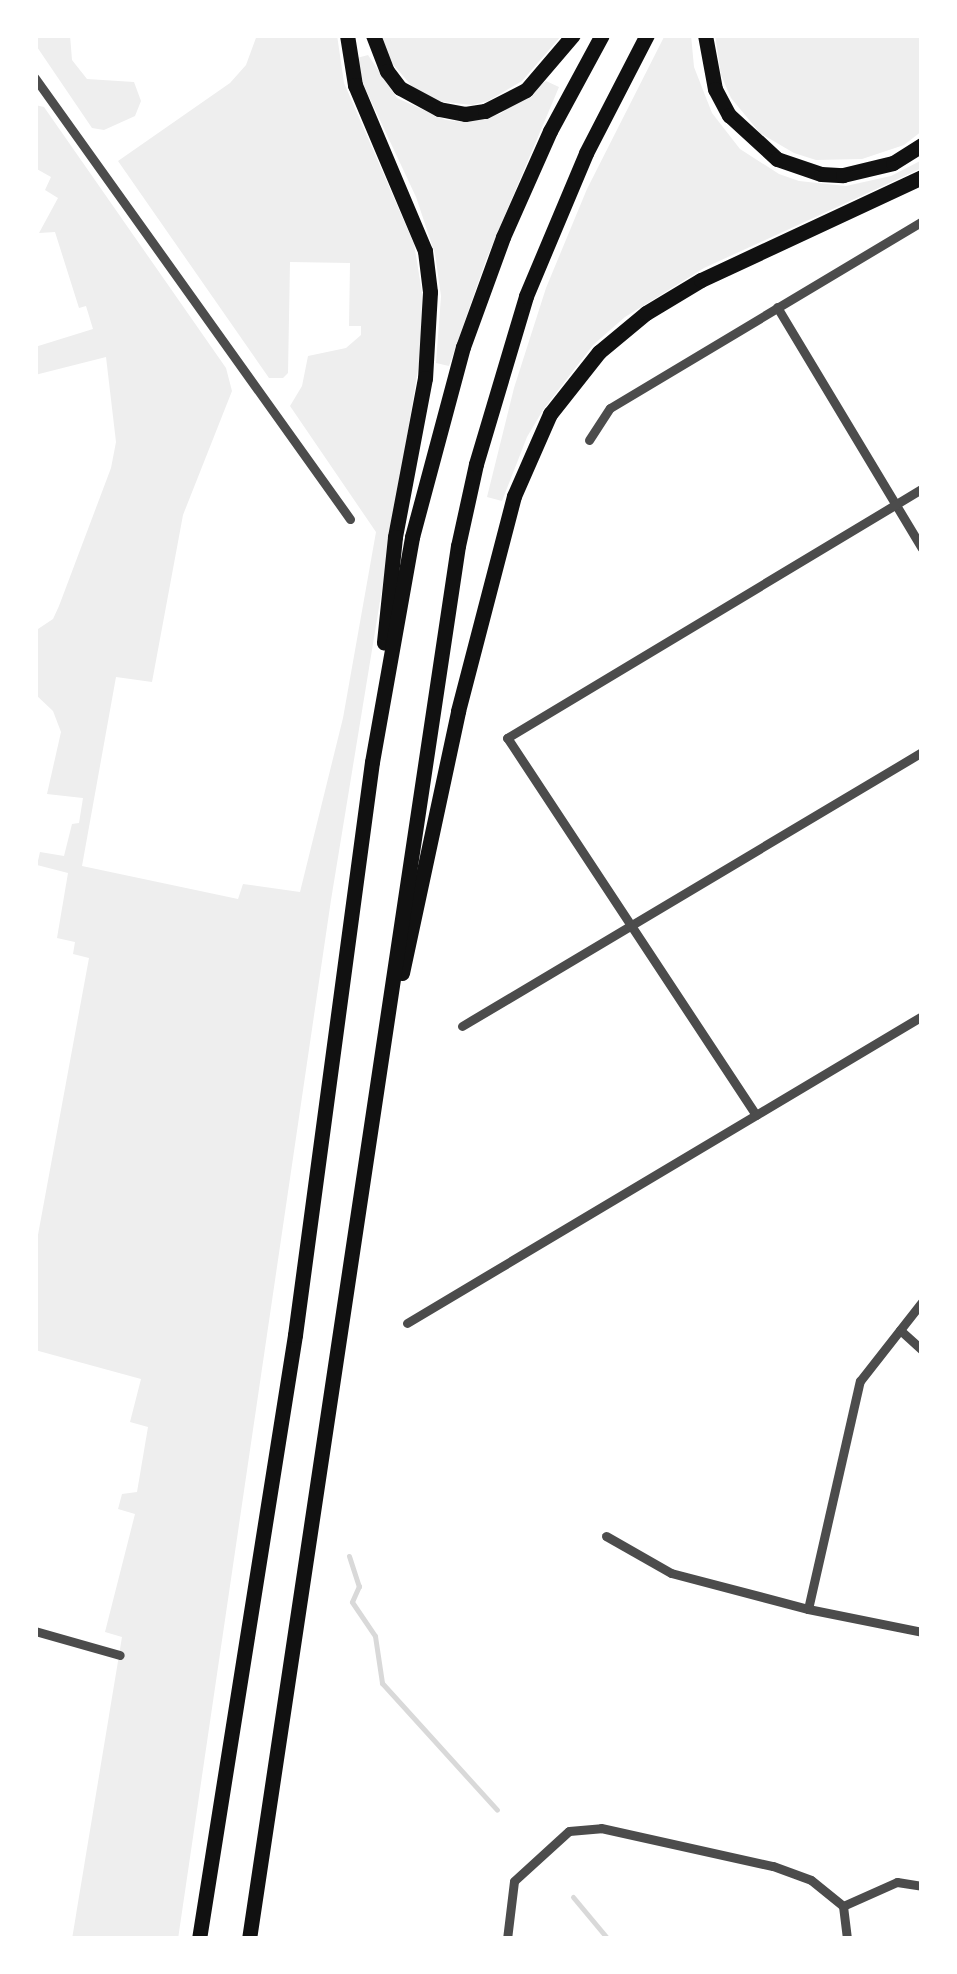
<!DOCTYPE html>
<html>
<head>
<meta charset="utf-8">
<style>
  body { margin:0 }
  #map { position:relative; width:957px; height:1974px; overflow:hidden; background:#fff; font-family:"Playfair Display",serif }
  div>[style] { position:absolute }
  .green>* { inset:0; background:#eee }
  .stream>* { height:5px; margin:-2.5px; padding:0 2.5px; transform-origin:2.5px; border-radius:2.5px; background:#d9d9d9 }
  .minor>* { height:9px; margin:-4.5px; padding:0 4.5px; transform-origin:4.5px; border-radius:4.5px; background:#4c4c4c }
  .motorway>* { height:15px; margin:-7.5px; padding:0 7.5px; transform-origin:7.5px; border-radius:7.5px; background:#111 }
  span { translate:-50% -50%; white-space:nowrap; text-align:center; line-height:1.15; -webkit-text-stroke:10px #fff; paint-order:stroke }
  .frame { position:absolute; inset:0; border:38px solid #fff; pointer-events:none }
</style>
</head>
<body>
<div id="map">
  <div class="green">
    <div style="clip-path:polygon(35px 35px,70px 35px,72px 60px,87px 79px,134px 82px,141px 101px,135px 116px,104px 130px,92px 128px,35px 44px)"></div>
    <div style="clip-path:polygon(257px 35px,337px 35px,344px 83px,414px 244px,422px 292px,421px 351px,331px 900px,178px 1939px,72px 1939px,122px 1637px,105px 1632px,135px 1514px,118px 1509px,122px 1494px,137px 1492px,148px 1427px,130px 1422px,141px 1379px,35px 1350px,35px 1251px,89px 958px,73px 954px,75px 942px,57px 938px,68px 873px,37px 865px,40px 852px,64px 856px,72px 824px,79px 823px,83px 798px,47px 794px,61px 732px,53px 711px,35px 694px,35px 631px,53px 619px,59px 606px,111px 468px,116px 442px,106px 357px,35px 375px,35px 347px,93px 329px,86px 306px,79px 308px,55px 232px,39px 233px,58px 198px,45px 190px,51px 177px,35px 168px,35px 105px,44px 107px,226px 368px,232px 391px,183px 515px,152px 682px,116px 677px,82px 866px,238px 899px,243px 884px,300px 892px,343px 718px,376px 532px,290px 406px,302px 386px,308px 356px,346px 348px,361px 335px,361px 326px,349px 326px,350px 263px,290px 262px,288px 373px,283px 378px,269px 378px,118px 161px,230px 83px,246px 65px)"></div>
    <div style="clip-path:polygon(381px 35px,562px 35px,522px 81px,488px 101px,472px 105px,436px 101px,416px 91px,391px 62px)"></div>
    <div style="clip-path:polygon(665px 35px,691px 35px,694px 67px,712px 113px,740px 149px,779px 174px,799px 181px,846px 186px,891px 176px,922px 160px,922px 168px,704px 268px,625px 317px,593px 345px,543px 410px,527px 437px,502px 501px,487px 497px,514px 388px,546px 288px,587px 189px)"></div>
    <div style="clip-path:polygon(715px 35px,922px 35px,922px 131px,904px 145px,862px 159px,816px 160px,794px 153px,760px 133px,731px 98px,721px 75px)"></div>
    <div style="clip-path:polygon(368px 55px,397px 98px,446px 120px,464px 122px,500px 114px,546px 81px,559px 87px,486px 260px,449px 366px,436px 363px,441px 296px,435px 254px,416px 197px,364px 86px,357px 58px)"></div>
  </div>
  <div class="stream">
    <div style="left:349px;top:1556px;width:32px;rotate:72deg"></div>
    <div style="left:359px;top:1586px;width:17px;rotate:114deg"></div>
    <div style="left:352px;top:1602px;width:41px;rotate:55.9deg"></div>
    <div style="left:375px;top:1636px;width:48px;rotate:81.5deg"></div>
    <div style="left:382px;top:1683px;width:171px;rotate:47.8deg"></div>
    <div style="left:573px;top:1897px;width:55px;rotate:50.2deg"></div>
  </div>
  <div class="minor">
    <div style="left:35px;top:78px;width:542px;rotate:54.46deg"></div>
    <div style="left:777px;top:307px;width:281px;rotate:59deg"></div>
    <div style="left:589px;top:440px;width:38px;rotate:-57deg"></div>
    <div style="left:610px;top:408px;width:364px;rotate:-30.9deg"></div>
    <div style="left:462px;top:1026px;width:535px;rotate:-30.78deg"></div>
    <div style="left:756px;top:1115px;width:452px;rotate:-123.4deg"></div>
    <div style="left:507px;top:738px;width:484px;rotate:-31deg"></div>
    <div style="left:407px;top:1323px;width:600px;rotate:-30.8deg"></div>
    <div style="left:900px;top:1330px;width:30px;rotate:42deg"></div>
    <div style="left:606px;top:1536px;width:75px;rotate:29.6deg"></div>
    <div style="left:671px;top:1573px;width:142px;rotate:14.7deg"></div>
    <div style="left:808px;top:1609px;width:116px;rotate:11.4deg"></div>
    <div style="left:808px;top:1609px;width:234px;rotate:-77.2deg"></div>
    <div style="left:860px;top:1381px;width:100px;rotate:-51.9deg"></div>
    <div style="left:35px;top:1631px;width:88px;rotate:15.8deg"></div>
    <div style="left:843px;top:1906px;width:59px;rotate:-24deg"></div>
    <div style="left:897px;top:1882px;width:25px;rotate:9deg"></div>
    <div style="left:507px;top:1939px;width:58px;rotate:-83.1deg"></div>
    <div style="left:514px;top:1881px;width:74px;rotate:-42.3deg"></div>
    <div style="left:569px;top:1831px;width:32px;rotate:-5deg"></div>
    <div style="left:601px;top:1828px;width:176px;rotate:12.5deg"></div>
    <div style="left:773px;top:1866px;width:40px;rotate:20.2deg"></div>
    <div style="left:811px;top:1880px;width:41px;rotate:39.1deg"></div>
    <div style="left:843px;top:1906px;width:33px;rotate:83deg"></div>
  </div>
  <div class="motorway">
    <div style="left:347px;top:35px;width:51px;rotate:80.9deg"></div>
    <div style="left:355px;top:85px;width:180px;rotate:67.1deg"></div>
    <div style="left:425px;top:251px;width:41px;rotate:83deg"></div>
    <div style="left:430px;top:292px;width:86px;rotate:93.3deg"></div>
    <div style="left:425px;top:378px;width:162px;rotate:100.7deg"></div>
    <div style="left:395px;top:537px;width:106px;rotate:96deg"></div>
    <div style="left:373px;top:35px;width:39px;rotate:69deg"></div>
    <div style="left:387px;top:71px;width:21px;rotate:53deg"></div>
    <div style="left:400px;top:88px;width:44px;rotate:28.3deg"></div>
    <div style="left:439px;top:109px;width:26px;rotate:11deg"></div>
    <div style="left:465px;top:114px;width:20px;rotate:-9deg"></div>
    <div style="left:485px;top:111px;width:46px;rotate:-27.1deg"></div>
    <div style="left:526px;top:90px;width:72px;rotate:-49.5deg"></div>
    <div style="left:705px;top:35px;width:55px;rotate:79.5deg"></div>
    <div style="left:715px;top:89px;width:30px;rotate:62deg"></div>
    <div style="left:729px;top:115px;width:65px;rotate:42.5deg"></div>
    <div style="left:777px;top:159px;width:46px;rotate:18.8deg"></div>
    <div style="left:821px;top:174px;width:22px;rotate:3deg"></div>
    <div style="left:843px;top:175px;width:51px;rotate:-13.5deg"></div>
    <div style="left:893px;top:163px;width:34px;rotate:-32deg"></div>
    <div style="left:402px;top:973px;width:268px;rotate:-77.9deg"></div>
    <div style="left:458px;top:711px;width:222px;rotate:-75.4deg"></div>
    <div style="left:514px;top:496px;width:90px;rotate:-66.3deg"></div>
    <div style="left:550px;top:414px;width:79px;rotate:-51.7deg"></div>
    <div style="left:599px;top:352px;width:61px;rotate:-39.7deg"></div>
    <div style="left:646px;top:313px;width:64px;rotate:-31deg"></div>
    <div style="left:701px;top:280px;width:244px;rotate:-25deg"></div>
    <div style="left:199px;top:1939px;width:612px;rotate:-80.97deg"></div>
    <div style="left:295px;top:1335px;width:578px;rotate:-82.35deg"></div>
    <div style="left:372px;top:762px;width:229px;rotate:-79.9deg"></div>
    <div style="left:412px;top:537px;width:197px;rotate:-75deg"></div>
    <div style="left:463px;top:347px;width:117px;rotate:-70deg"></div>
    <div style="left:503px;top:237px;width:116px;rotate:-66.1deg"></div>
    <div style="left:550px;top:131px;width:109px;rotate:-61.6deg"></div>
    <div style="left:249px;top:1939px;width:1409px;rotate:-81.47deg"></div>
    <div style="left:458px;top:546px;width:84px;rotate:-77.6deg"></div>
    <div style="left:476px;top:464px;width:175px;rotate:-73.4deg"></div>
    <div style="left:526px;top:296px;width:155px;rotate:-67.2deg"></div>
    <div style="left:586px;top:153px;width:133px;rotate:-62.7deg"></div>
  </div>
  <div class="frame"></div>
</div>
</body>
</html>
